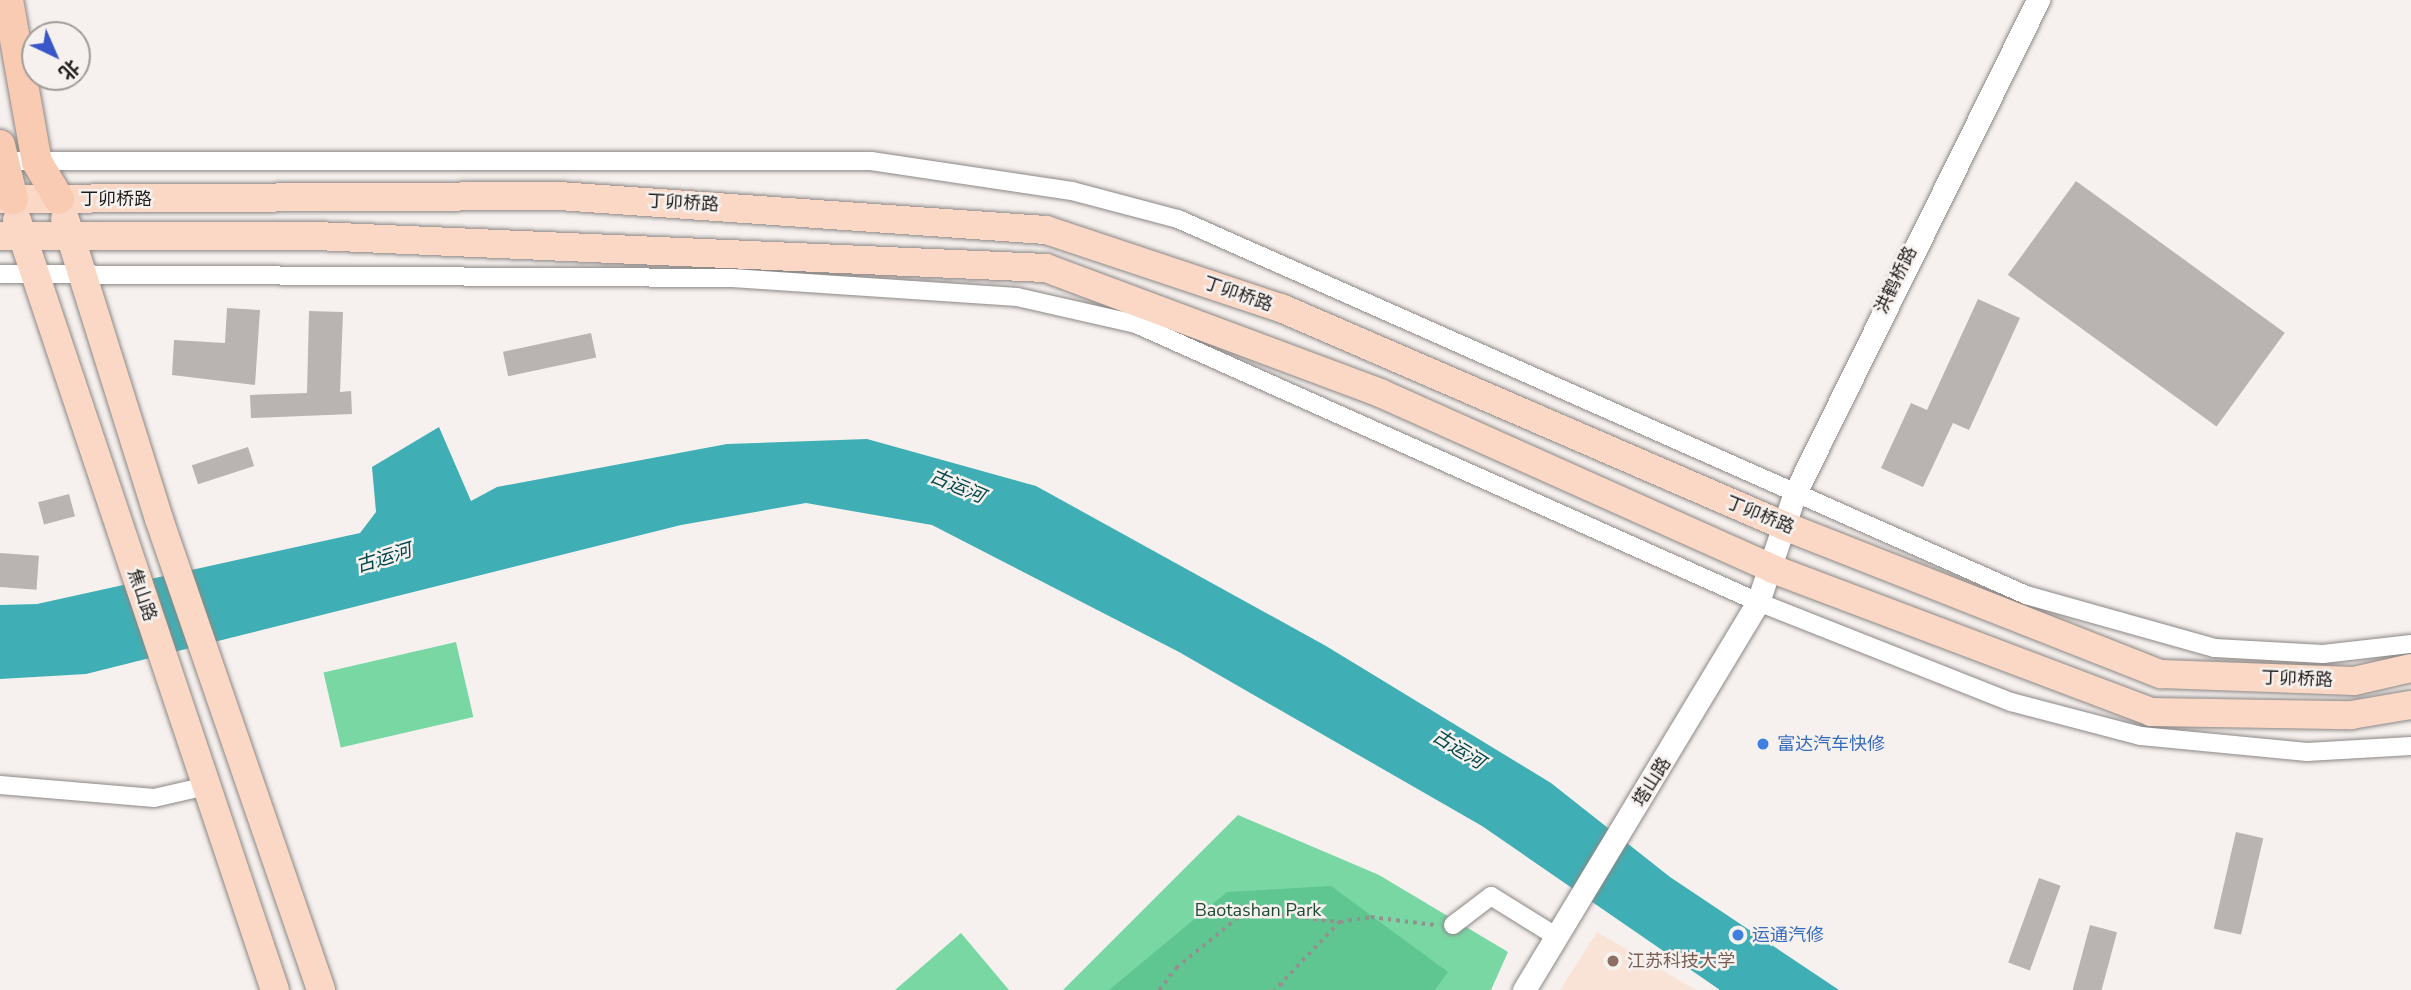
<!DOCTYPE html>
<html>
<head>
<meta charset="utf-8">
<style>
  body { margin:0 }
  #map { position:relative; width:2411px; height:990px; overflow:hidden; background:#f6f1ee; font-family:"Nunito Sans","Noto Sans SC",sans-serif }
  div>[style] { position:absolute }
  .education>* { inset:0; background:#f9e3d6 }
  .green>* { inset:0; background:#79d7a4; transform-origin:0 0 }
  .forest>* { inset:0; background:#60c691 }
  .water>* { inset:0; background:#40afb5 }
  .building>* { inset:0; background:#b9b4b1; transform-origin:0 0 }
  .path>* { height:3.5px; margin-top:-1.75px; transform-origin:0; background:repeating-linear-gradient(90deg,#93908e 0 3.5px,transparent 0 8.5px) }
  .roads { filter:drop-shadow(0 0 2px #8c8785) drop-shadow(0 0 2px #8c8785) }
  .minor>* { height:18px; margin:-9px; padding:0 9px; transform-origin:9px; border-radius:9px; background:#fff }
  .tertiary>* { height:23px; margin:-11.5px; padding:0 11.5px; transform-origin:11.5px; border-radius:11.5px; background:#fff }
  .primary>* { height:28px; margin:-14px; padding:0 14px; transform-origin:14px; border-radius:14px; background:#fad8c5 }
  .trunk>* { height:30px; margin:-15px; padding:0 15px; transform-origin:15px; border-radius:15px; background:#f8cbb2 }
  .dots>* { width:19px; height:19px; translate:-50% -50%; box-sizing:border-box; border:4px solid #f6f1ee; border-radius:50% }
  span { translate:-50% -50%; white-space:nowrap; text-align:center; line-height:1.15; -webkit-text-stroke:5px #f6f1ee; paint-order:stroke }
  .street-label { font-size:18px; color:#1e1c1b }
  .shop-label { font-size:18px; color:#366cbe }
  .left { translate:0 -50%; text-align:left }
  .park-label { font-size:18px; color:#1f4a34 }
  .education-label { font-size:18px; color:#785e54 }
  .water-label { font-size:19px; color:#00474a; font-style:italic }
  .north { position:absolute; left:21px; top:21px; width:70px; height:70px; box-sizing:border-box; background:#f6f1ee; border:2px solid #a09c9a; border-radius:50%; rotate:136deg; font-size:19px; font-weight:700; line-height:28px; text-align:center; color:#1e1c1b }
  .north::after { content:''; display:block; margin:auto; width:24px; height:32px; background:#3a57c9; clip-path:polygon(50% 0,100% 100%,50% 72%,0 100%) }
</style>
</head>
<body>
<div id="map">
  <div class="education">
    <div style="clip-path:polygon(1597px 932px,1696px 990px,1560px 990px)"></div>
  </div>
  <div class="green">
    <div style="left:456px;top:642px;width:77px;height:136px;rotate:77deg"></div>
    <div style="clip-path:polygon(1238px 815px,1379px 875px,1508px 952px,1491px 990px,1063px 990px)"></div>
    <div style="clip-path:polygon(961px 933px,1009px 990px,895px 990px)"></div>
  </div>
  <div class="forest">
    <div style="clip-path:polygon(1331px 886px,1448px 972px,1435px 990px,1109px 990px,1227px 892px)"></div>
  </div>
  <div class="water">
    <div style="clip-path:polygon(439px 427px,471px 501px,497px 487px,727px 444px,867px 439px,1036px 486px,1326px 646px,1551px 783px,1670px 877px,1839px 990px,1720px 990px,1482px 826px,1179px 652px,932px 525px,806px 503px,681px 525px,86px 674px,0 679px,0 605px,37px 604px,360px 533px,376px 512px,372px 467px)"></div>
  </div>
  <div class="building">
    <div style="left:2076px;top:181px;width:258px;height:116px;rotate:36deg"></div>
    <div style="clip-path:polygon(1978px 299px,2020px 318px,1969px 430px,1953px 423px,1923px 487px,1881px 468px,1911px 403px,1927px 410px)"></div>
    <div style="clip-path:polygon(227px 308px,260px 310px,255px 385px,172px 375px,174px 340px,225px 343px)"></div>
    <div style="clip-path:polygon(309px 311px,343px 312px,340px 392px,351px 391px,352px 414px,251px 418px,250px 395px,307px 393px)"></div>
    <div style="left:591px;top:333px;width:25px;height:90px;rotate:78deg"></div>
    <div style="left:248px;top:447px;width:20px;height:59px;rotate:72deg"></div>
    <div style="left:69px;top:494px;width:23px;height:32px;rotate:75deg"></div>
    <div style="left:0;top:553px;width:39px;height:34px;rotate:4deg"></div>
    <div style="left:2236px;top:832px;width:28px;height:99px;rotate:13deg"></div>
    <div style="left:2039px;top:878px;width:23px;height:90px;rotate:20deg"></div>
    <div style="left:2090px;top:925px;width:28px;height:67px;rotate:15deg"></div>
  </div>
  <div class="path">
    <div style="left:1340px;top:922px;width:31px;rotate:-9deg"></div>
    <div style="left:1371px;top:917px;width:64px;rotate:7.1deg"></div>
    <div style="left:1281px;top:983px;width:7px;rotate:74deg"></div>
    <div style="left:1159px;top:990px;width:28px;rotate:-52deg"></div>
    <div style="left:1176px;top:968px;width:90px;rotate:-39.2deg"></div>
    <div style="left:1246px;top:911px;width:95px;rotate:6.7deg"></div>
    <div style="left:1340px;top:922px;width:94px;rotate:133.7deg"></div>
  </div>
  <div class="roads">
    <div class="minor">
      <div style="left:0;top:161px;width:871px"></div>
      <div style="left:871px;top:161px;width:203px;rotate:8.5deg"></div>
      <div style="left:1072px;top:191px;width:110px;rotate:14.8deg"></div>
      <div style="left:1178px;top:219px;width:928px;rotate:23.91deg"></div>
      <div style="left:2026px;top:595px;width:196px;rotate:15.7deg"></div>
      <div style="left:2215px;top:648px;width:108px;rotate:3.2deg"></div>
      <div style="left:2323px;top:654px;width:89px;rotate:-6.5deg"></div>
      <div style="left:0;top:274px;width:732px;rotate:0.31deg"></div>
      <div style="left:732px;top:278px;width:286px;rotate:3.8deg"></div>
      <div style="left:1017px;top:297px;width:122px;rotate:12.8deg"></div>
      <div style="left:1136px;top:324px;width:681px;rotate:24.08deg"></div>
      <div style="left:1758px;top:602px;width:272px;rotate:21.6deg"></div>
      <div style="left:2011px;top:702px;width:134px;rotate:14.7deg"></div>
      <div style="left:2141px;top:736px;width:167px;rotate:5.5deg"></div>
      <div style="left:2307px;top:752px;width:104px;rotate:-3.3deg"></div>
      <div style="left:0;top:785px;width:155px;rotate:4.8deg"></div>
      <div style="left:154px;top:798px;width:54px;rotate:-12.8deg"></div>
      <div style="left:1453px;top:925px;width:48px;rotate:-37.3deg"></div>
      <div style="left:1491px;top:896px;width:74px;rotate:31.8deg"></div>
    </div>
    <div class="tertiary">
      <div style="left:1524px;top:990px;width:453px;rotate:-58.9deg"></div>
      <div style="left:1758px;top:602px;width:115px;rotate:-71.3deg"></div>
      <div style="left:1795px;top:493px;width:550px;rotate:-63.76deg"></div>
    </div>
    <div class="primary">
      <div style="left:0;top:199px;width:559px;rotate:-0.31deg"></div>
      <div style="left:559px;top:196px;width:488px;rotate:4deg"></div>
      <div style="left:1046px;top:230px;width:248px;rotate:18.4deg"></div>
      <div style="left:1281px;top:308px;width:551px;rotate:23.4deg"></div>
      <div style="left:1787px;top:527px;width:402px;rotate:21.5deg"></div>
      <div style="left:2161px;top:674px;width:193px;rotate:2.1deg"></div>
      <div style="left:2354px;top:681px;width:58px;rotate:-12.8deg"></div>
      <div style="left:65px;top:219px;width:314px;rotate:72.6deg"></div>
      <div style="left:159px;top:519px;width:498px;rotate:71deg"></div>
      <div style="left:17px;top:220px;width:812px;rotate:71.48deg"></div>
      <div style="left:0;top:236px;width:316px"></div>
      <div style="left:316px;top:236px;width:731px;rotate:2.51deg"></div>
      <div style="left:1046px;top:268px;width:357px;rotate:20.5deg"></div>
      <div style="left:1380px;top:393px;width:431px;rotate:24.1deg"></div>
      <div style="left:1773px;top:569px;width:404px;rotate:20.7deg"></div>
      <div style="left:2151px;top:712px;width:200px;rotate:0.9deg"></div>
      <div style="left:2351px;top:715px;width:61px;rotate:-9.5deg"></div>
    </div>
    <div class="trunk">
      <div style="left:8px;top:0;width:165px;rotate:79.9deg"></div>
      <div style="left:37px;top:162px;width:43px;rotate:59.3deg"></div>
      <div style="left:0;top:145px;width:56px;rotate:76.5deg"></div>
    </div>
  </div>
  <div class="dots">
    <div style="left:1763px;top:744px;background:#3f7fe0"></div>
    <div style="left:1738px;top:935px;background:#3f7fe0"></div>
    <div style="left:1613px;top:961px;background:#8d6e63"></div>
  </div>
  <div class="street-label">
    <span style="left:116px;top:199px">丁卯桥路</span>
    <span style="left:683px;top:203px;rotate:3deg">丁卯桥路</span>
    <span style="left:1896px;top:280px;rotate:-64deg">洪鹤桥路</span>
    <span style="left:1238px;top:294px;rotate:19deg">丁卯桥路</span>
    <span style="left:1760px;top:515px;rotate:22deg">丁卯桥路</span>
    <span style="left:142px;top:595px;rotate:71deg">焦山路</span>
    <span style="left:2297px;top:679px;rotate:2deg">丁卯桥路</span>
    <span style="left:1652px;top:782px;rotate:-58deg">塔山路</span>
  </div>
  <div class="shop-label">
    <span class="left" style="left:1777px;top:744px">富达汽车快修</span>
    <span class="left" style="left:1752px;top:935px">运通汽修</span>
  </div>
  <div class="park-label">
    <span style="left:1258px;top:910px">Baotashan Park</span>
  </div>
  <div class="education-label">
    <span class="left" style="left:1627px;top:961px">江苏科技大学</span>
  </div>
  <div class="water-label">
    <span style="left:957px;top:487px;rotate:23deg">古运河</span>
    <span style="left:384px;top:559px;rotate:-17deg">古运河</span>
    <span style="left:1458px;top:750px;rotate:32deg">古运河</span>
  </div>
  <div class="north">北</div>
</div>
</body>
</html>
